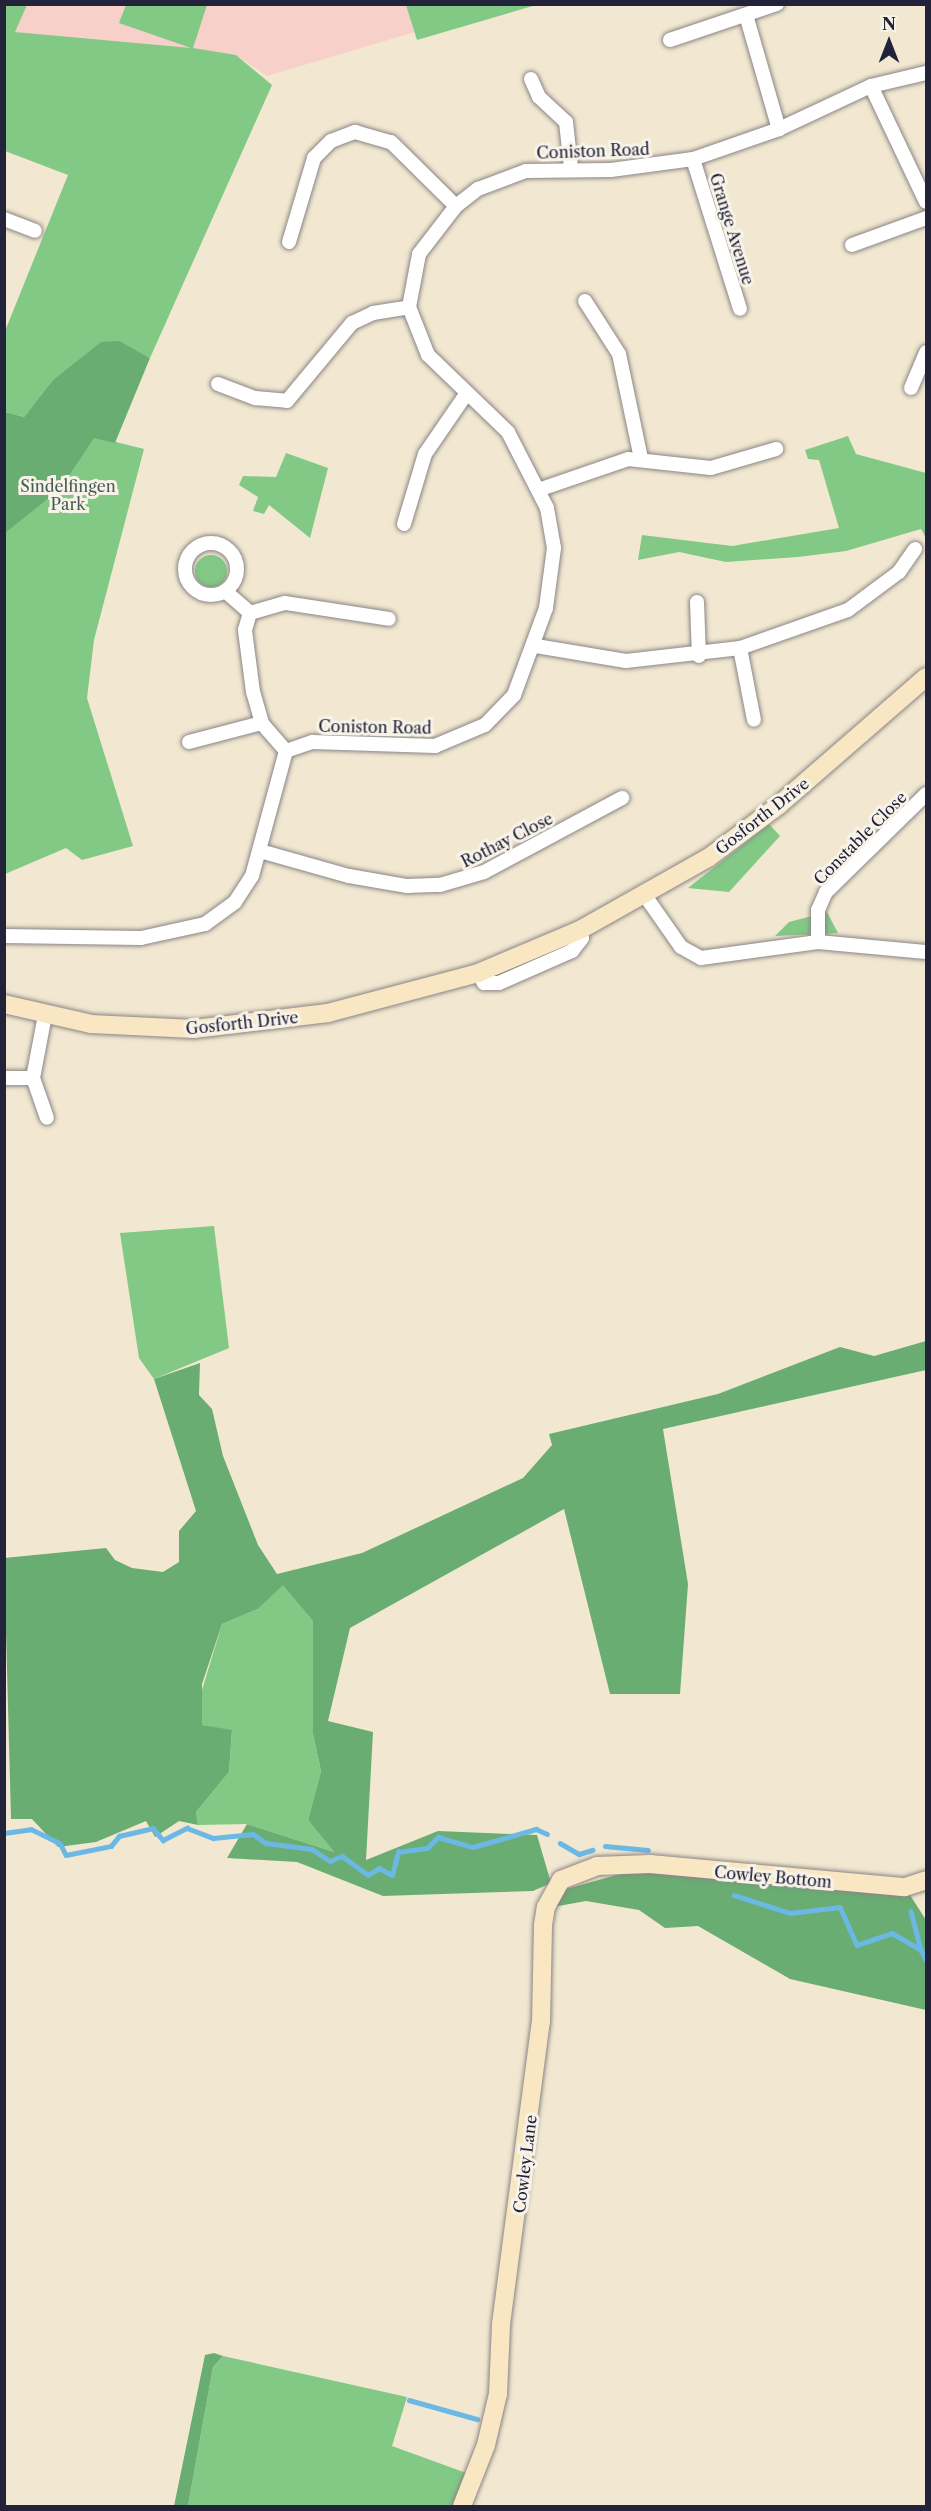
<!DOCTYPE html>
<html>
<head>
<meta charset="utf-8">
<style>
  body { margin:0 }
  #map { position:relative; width:931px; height:2511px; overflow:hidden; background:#f2e8d1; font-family:"Libre Caslon Text",serif }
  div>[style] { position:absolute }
  .built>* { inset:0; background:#f7d0ca }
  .green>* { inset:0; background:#82c985 }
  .round { border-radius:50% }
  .forest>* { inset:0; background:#69ad72 }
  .stream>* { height:4.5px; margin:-2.25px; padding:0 2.25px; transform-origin:2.25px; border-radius:2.25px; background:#6cb8e5 }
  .roads { filter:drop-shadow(0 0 2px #8a8586) drop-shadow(0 0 2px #8a8586) }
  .street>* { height:14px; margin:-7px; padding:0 7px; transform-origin:7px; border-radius:7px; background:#fff }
  .street>.ring { margin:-7px; padding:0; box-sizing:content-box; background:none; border:14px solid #fff; border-radius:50% }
  .secondary>* { height:18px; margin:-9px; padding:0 9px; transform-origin:9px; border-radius:9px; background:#f9e7c3 }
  span { translate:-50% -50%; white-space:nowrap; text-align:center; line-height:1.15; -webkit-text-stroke:6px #f7f3e8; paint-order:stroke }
  .street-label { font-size:16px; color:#22223b }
  .park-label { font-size:16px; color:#445c55 }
  .frame { position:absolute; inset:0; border:6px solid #22223b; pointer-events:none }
  .north { position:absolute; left:859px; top:12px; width:60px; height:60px; -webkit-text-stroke:4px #f7f3e8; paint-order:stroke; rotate:0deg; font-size:16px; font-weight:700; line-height:24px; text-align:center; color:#22223b }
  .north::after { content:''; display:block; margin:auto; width:21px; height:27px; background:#22223b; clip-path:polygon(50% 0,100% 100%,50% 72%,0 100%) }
</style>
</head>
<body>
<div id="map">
  <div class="built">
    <div style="clip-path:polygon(27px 4px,406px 5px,415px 32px,267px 76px,236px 55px,14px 32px)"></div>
  </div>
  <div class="green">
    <div style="clip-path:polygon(5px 5px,27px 5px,15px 32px,191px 48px,119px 23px,126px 5px,207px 5px,193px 48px,236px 55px,272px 85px,150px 358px,120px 341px,52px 381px,24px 417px,5px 412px,5px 331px,68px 175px,5px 151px)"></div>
    <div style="clip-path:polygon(406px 5px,406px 4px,536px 5px,417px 40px)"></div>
    <div style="clip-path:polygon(4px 414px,144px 449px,94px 640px,87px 698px,133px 846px,82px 860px,66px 848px,5px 874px)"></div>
    <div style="clip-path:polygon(848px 436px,856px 454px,926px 473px,926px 538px,921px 529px,846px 551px,798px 557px,726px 562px,679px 552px,638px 560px,642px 535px,732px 546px,839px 528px,819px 460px,808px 459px,805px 450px)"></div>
    <div style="clip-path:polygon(286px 453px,328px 468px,310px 538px,269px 505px,264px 514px,253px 511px,258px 497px,239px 485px,243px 476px,276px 477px)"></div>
    <div class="round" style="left:195px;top:555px;width:32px;height:32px"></div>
    <div style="clip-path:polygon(769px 824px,780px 836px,729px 892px,688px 888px)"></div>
    <div style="clip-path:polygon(827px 912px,838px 933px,775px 936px,789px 922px)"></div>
    <div style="clip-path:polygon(214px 1226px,229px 1348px,154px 1379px,139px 1358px,120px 1233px)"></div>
    <div style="clip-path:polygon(283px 1584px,313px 1621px,313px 1734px,321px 1771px,308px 1820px,334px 1852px,247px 1824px,198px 1825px,196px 1812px,229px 1772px,232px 1731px,202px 1725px,202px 1690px,222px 1624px,258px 1609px)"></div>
    <div style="clip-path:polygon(223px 2356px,407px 2397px,392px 2446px,469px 2474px,456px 2506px,188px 2506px,213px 2367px)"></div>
  </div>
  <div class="forest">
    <div style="clip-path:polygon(120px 341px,150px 358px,115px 443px,94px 438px,60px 489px,5px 533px,5px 412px,24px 417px,52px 381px,101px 342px)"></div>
    <div style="clip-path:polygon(926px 1341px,926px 1370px,663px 1429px,688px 1584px,680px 1694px,610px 1694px,564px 1509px,350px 1628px,328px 1721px,373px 1732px,366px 1860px,438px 1831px,537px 1835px,551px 1883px,533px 1891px,383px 1896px,297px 1862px,227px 1858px,247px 1824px,334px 1852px,308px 1820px,321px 1771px,313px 1734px,313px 1621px,283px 1585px,258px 1609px,222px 1624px,202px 1684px,202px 1725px,232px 1730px,229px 1772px,196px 1812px,198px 1825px,179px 1821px,155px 1837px,146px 1821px,96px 1842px,58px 1847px,32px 1819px,11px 1819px,4px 1558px,106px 1548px,115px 1560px,132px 1568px,163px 1572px,179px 1562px,179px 1531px,196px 1511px,154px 1379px,200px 1363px,199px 1395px,212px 1409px,223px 1456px,258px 1545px,277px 1574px,362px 1553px,523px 1478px,552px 1445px,549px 1434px,718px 1394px,840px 1347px,874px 1356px)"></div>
    <div style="clip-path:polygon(631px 1871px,910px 1895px,926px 1920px,926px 2010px,790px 1979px,698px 1926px,665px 1928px,639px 1910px,586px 1901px,553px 1907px,566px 1889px)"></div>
    <div style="clip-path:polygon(214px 2353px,223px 2356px,213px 2367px,188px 2506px,174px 2506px,205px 2355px)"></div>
  </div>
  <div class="stream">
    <div style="left:4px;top:1833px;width:27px;rotate:-8deg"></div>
    <div style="left:31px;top:1829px;width:32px;rotate:26deg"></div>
    <div style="left:60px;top:1843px;width:13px;rotate:63deg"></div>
    <div style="left:66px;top:1855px;width:46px;rotate:-11.3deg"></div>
    <div style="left:111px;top:1846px;width:13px;rotate:-51deg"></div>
    <div style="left:119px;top:1836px;width:35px;rotate:-13deg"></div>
    <div style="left:153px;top:1828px;width:16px;rotate:50deg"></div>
    <div style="left:163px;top:1840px;width:27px;rotate:-27deg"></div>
    <div style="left:187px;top:1828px;width:28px;rotate:21deg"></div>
    <div style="left:213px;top:1838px;width:40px;rotate:-5.7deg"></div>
    <div style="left:253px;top:1834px;width:16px;rotate:35deg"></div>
    <div style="left:266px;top:1843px;width:46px;rotate:7.4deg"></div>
    <div style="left:312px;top:1849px;width:22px;rotate:34deg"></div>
    <div style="left:330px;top:1861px;width:13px;rotate:-23deg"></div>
    <div style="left:342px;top:1856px;width:32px;rotate:36deg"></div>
    <div style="left:368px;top:1875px;width:13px;rotate:-32deg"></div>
    <div style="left:379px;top:1868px;width:15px;rotate:28deg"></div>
    <div style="left:392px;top:1875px;width:24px;rotate:-75deg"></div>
    <div style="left:398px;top:1852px;width:29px;rotate:-8deg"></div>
    <div style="left:427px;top:1848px;width:16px;rotate:-45deg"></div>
    <div style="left:438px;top:1837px;width:36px;rotate:16deg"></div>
    <div style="left:473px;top:1847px;width:66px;rotate:-15.9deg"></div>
    <div style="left:536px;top:1829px;width:12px;rotate:24deg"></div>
    <div style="left:560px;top:1843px;width:22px;rotate:30deg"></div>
    <div style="left:579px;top:1854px;width:14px;rotate:-17deg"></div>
    <div style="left:605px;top:1846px;width:43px;rotate:5.3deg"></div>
    <div style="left:734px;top:1895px;width:59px;rotate:17.8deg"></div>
    <div style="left:790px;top:1913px;width:50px;rotate:-6.8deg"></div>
    <div style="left:840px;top:1907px;width:42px;rotate:65.9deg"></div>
    <div style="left:857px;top:1945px;width:37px;rotate:-19deg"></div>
    <div style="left:892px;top:1933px;width:34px;rotate:30deg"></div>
    <div style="left:921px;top:1950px;width:11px;rotate:63deg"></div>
    <div style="left:911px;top:1911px;width:40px;rotate:75.6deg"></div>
    <div style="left:409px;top:2400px;width:71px;rotate:15.6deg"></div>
  </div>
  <div class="roads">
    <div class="street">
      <div style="left:746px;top:15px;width:119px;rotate:73.9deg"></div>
      <div style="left:670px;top:40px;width:113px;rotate:-18.6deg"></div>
      <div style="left:531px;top:79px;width:20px;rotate:66deg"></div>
      <div style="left:539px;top:97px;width:37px;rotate:43deg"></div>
      <div style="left:566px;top:122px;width:46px;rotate:83.8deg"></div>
      <div style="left:871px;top:86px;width:128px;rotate:64.6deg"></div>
      <div style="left:693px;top:159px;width:157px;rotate:72.6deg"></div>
      <div style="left:4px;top:219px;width:33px;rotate:21deg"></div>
      <div style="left:289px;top:242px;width:88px;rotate:-73.4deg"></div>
      <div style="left:314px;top:158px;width:24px;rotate:-45deg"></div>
      <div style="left:331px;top:141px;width:26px;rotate:-21deg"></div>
      <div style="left:355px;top:132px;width:37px;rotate:16deg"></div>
      <div style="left:391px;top:142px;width:91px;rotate:44.6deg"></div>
      <div style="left:852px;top:245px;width:79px;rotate:-20deg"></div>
      <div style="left:585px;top:301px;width:63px;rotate:57.3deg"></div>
      <div style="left:619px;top:354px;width:106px;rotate:78.1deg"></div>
      <div style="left:218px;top:384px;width:40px;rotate:21deg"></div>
      <div style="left:255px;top:398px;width:32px;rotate:5deg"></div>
      <div style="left:287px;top:401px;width:102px;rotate:-50.2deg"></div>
      <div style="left:352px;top:323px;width:23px;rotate:-25deg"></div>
      <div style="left:373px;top:313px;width:36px;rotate:-9deg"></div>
      <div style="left:911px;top:388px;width:39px;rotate:-67deg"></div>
      <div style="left:541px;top:489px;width:92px;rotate:-19deg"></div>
      <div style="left:628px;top:459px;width:83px;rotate:6.2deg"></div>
      <div style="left:711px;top:468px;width:68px;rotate:-16.3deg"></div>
      <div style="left:404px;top:524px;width:73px;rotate:-73.3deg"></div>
      <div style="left:425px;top:454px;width:74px;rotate:-55.5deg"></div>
      <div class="ring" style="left:185px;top:543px;width:38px;height:38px"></div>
      <div style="left:225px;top:591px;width:33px;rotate:41deg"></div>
      <div style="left:697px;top:602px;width:54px;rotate:87.9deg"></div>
      <div style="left:536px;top:646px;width:91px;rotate:9.5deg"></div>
      <div style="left:626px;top:661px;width:115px;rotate:-6.5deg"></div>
      <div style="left:740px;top:648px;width:114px;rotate:-19.4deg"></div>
      <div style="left:848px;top:610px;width:64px;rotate:-36.7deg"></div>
      <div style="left:899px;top:572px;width:28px;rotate:-55deg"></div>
      <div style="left:740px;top:648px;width:73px;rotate:79deg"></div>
      <div style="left:189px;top:742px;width:75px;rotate:-14.6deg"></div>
      <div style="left:286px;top:751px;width:37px;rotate:-131deg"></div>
      <div style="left:262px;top:723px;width:32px;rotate:-106deg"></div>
      <div style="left:253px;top:692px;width:63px;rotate:-97.4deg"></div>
      <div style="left:245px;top:630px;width:18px;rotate:-74deg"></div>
      <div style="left:250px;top:613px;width:36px;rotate:-16deg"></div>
      <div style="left:285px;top:603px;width:105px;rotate:8.7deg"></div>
      <div style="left:260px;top:851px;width:92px;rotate:15.7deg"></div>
      <div style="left:349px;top:876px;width:59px;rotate:9.8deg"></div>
      <div style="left:407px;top:886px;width:33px;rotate:-2deg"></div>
      <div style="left:440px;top:885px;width:46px;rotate:-16.5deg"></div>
      <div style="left:484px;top:872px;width:157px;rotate:-28.2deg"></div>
      <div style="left:646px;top:897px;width:61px;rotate:55deg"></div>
      <div style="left:681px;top:947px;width:23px;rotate:29deg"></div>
      <div style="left:701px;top:958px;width:118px;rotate:-7.8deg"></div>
      <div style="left:818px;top:942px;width:108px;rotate:5.3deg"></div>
      <div style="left:4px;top:936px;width:137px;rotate:0.8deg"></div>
      <div style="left:141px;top:938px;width:66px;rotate:-12.3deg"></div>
      <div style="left:205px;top:924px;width:37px;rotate:-36deg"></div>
      <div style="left:235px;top:902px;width:31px;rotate:-57deg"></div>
      <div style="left:252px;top:876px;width:130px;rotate:-74.8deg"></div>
      <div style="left:286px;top:751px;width:28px;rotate:-19deg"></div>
      <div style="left:312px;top:742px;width:123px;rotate:1.9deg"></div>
      <div style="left:435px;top:746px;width:54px;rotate:-22.8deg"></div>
      <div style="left:485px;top:725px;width:42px;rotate:-46deg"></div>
      <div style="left:514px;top:695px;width:93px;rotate:-69.8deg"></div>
      <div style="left:546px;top:608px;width:61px;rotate:-82.4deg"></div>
      <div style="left:554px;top:548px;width:41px;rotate:-99.9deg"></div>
      <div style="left:547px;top:508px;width:85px;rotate:-117.2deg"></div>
      <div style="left:508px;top:432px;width:111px;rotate:-136.1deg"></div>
      <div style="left:428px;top:355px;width:52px;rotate:-111.6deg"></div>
      <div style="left:409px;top:307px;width:54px;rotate:-79.3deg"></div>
      <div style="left:419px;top:254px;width:61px;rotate:-52.4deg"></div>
      <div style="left:456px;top:206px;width:28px;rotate:-38deg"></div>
      <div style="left:478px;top:189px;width:51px;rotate:-20.6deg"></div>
      <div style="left:526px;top:171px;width:85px;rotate:-0.7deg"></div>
      <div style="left:611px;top:170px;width:83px;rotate:-7.6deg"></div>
      <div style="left:693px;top:159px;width:91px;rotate:-19.2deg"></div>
      <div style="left:779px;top:129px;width:102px;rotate:-25.1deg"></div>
      <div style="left:871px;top:86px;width:57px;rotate:-13.3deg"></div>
      <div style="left:818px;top:942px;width:32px;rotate:-90deg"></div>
      <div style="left:818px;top:910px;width:20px;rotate:-66deg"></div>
      <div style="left:826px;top:892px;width:140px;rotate:-44.4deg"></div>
      <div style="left:478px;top:973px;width:12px;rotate:59deg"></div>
      <div style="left:484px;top:983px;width:15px"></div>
      <div style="left:499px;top:983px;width:80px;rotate:-23.7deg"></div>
      <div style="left:572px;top:951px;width:16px;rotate:-52deg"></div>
      <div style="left:582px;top:938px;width:8px;rotate:-104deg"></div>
      <div style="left:45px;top:1015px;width:64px;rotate:100.8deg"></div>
      <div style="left:33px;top:1078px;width:42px;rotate:70.7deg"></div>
      <div style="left:4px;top:1078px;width:29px"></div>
    </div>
    <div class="secondary">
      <div style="left:4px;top:1004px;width:89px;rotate:12.9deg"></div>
      <div style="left:91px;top:1024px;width:103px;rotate:2.8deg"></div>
      <div style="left:194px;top:1029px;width:135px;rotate:-6.8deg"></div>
      <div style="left:328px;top:1013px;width:155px;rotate:-14.9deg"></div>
      <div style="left:478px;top:973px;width:111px;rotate:-22.9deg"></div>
      <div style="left:580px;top:930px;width:147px;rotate:-29.4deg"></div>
      <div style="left:708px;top:858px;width:89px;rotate:-36.7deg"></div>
      <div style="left:779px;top:805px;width:195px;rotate:-41deg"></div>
      <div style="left:462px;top:2506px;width:66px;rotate:-68.5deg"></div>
      <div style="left:486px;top:2445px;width:52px;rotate:-76.8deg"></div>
      <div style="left:498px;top:2394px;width:70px;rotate:-87.5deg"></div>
      <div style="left:501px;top:2324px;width:305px;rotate:-82.5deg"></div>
      <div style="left:541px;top:2022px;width:97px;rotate:-88.8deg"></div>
      <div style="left:543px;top:1925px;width:18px;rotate:-81deg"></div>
      <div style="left:546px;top:1907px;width:31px;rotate:-61deg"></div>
      <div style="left:561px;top:1880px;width:39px;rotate:-21deg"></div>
      <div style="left:597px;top:1866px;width:53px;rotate:-2.2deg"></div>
      <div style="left:650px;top:1864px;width:256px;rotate:5.2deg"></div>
      <div style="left:905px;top:1887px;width:22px;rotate:-18deg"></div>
    </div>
  </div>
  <div class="street-label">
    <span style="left:593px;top:151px;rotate:-2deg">Coniston Road</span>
    <span style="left:732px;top:229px;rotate:73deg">Grange Avenue</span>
    <span style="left:375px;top:727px;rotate:1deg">Coniston Road</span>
    <span style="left:762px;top:816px;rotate:-38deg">Gosforth Drive</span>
    <span style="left:860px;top:838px;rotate:-45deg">Constable Close</span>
    <span style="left:507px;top:840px;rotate:-27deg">Rothay Close</span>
    <span style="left:242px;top:1023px;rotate:-6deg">Gosforth Drive</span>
    <span style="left:773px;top:1877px;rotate:5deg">Cowley Bottom</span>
    <span style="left:525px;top:2164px;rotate:-83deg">Cowley Lane</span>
  </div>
  <div class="park-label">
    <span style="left:68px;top:495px">Sindelfingen<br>Park</span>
  </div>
  <div class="frame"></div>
  <div class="north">N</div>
</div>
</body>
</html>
